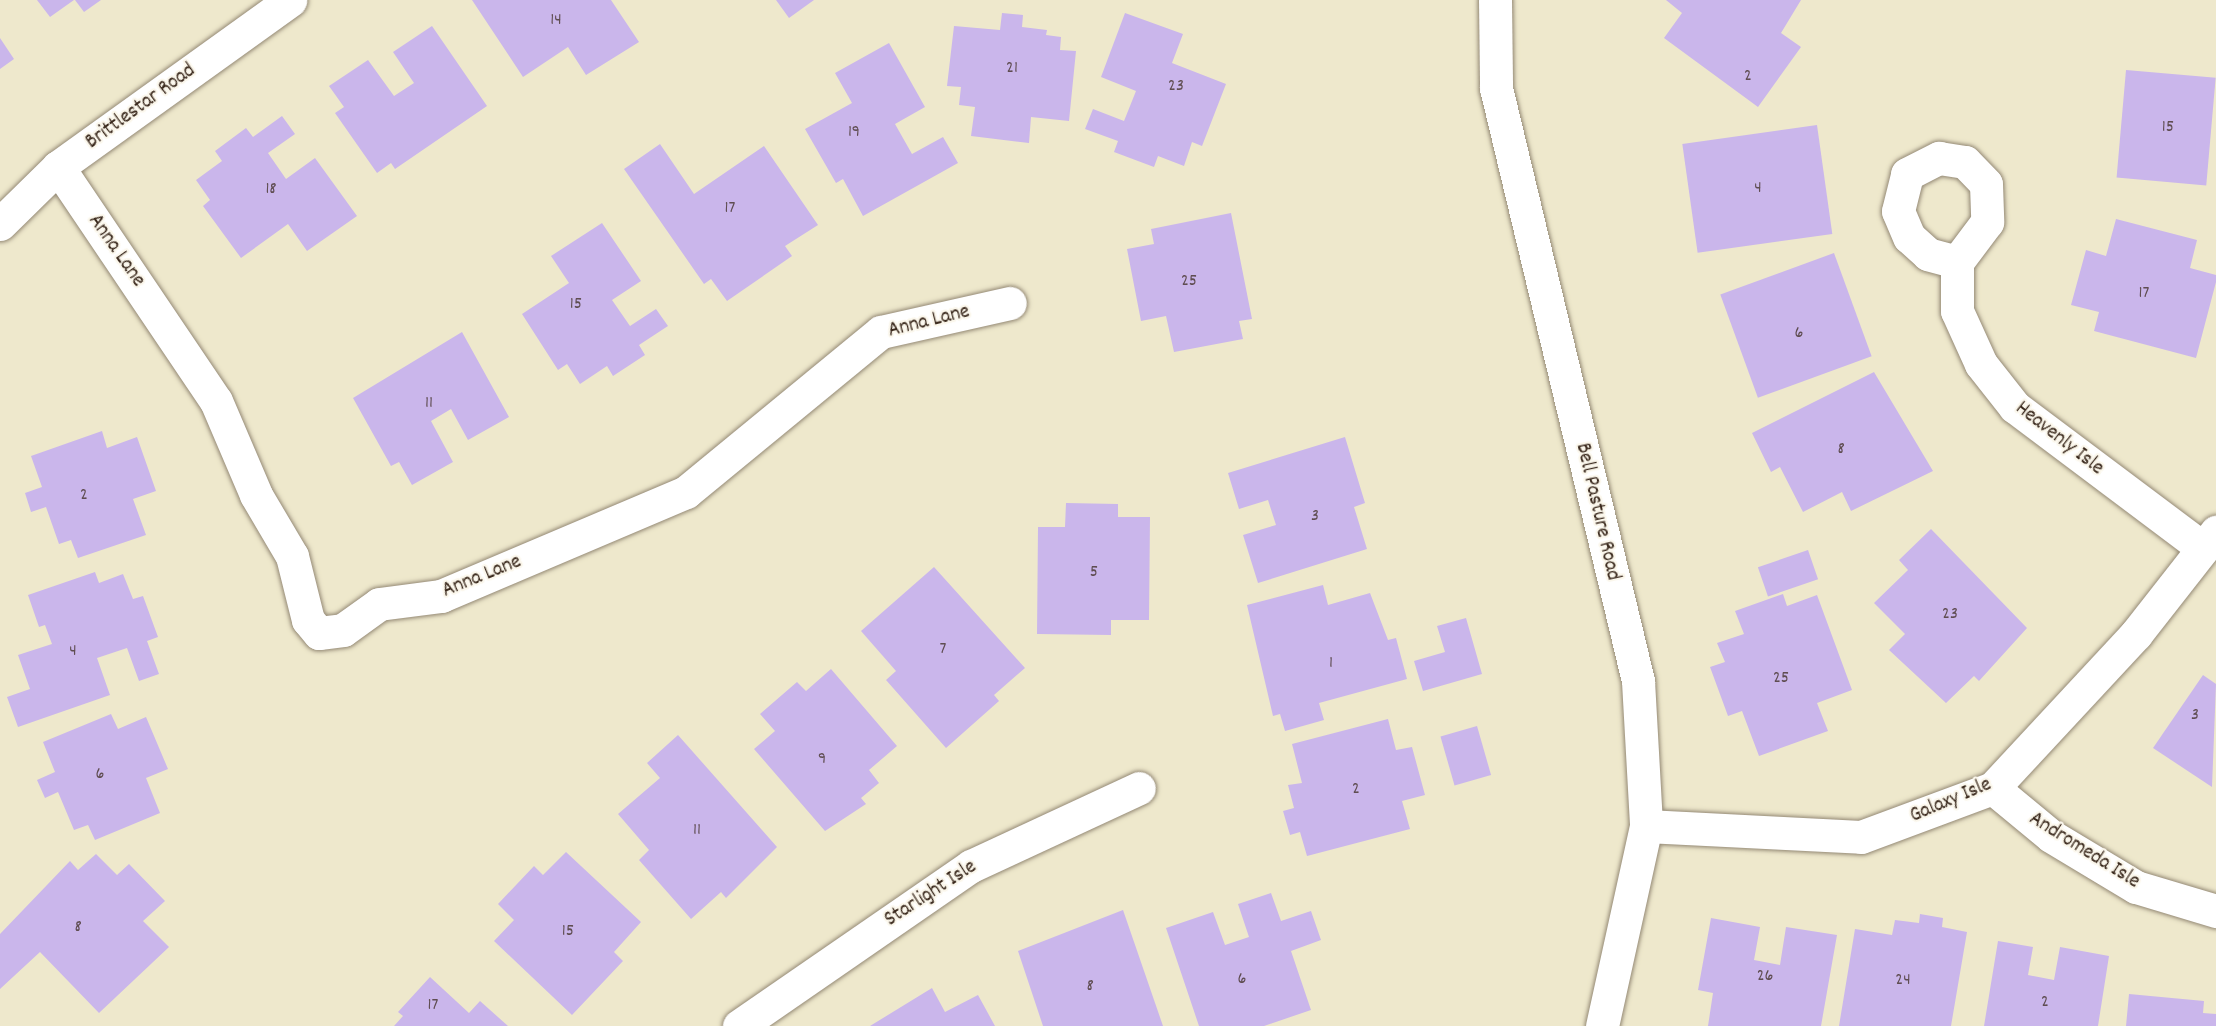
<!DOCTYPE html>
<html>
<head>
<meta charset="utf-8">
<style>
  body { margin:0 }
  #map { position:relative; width:2216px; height:1026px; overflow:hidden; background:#eee8cc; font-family:Dekko,sans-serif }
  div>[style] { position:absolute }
  .building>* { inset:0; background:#cab6eb; transform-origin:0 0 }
  .roads { filter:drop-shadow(0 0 2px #948975) drop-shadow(0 0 2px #948975) }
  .minor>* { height:33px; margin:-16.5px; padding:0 16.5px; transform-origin:16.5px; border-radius:16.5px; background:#fff }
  span { translate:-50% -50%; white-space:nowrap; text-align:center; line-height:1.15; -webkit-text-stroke:4.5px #fbf7ec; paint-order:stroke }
  .number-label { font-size:18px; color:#5f4d51 }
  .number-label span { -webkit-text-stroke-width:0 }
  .street-label { font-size:21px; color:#3b2a1e }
</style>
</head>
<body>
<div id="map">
  <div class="building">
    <div style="clip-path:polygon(37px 0,74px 0,50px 17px)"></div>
    <div style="clip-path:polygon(75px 0,101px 0,84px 12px)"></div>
    <div style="clip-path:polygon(472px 0,611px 0,639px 42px,586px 75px,568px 47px,523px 77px)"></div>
    <div style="clip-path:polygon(776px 0,814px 0,789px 18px)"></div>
    <div style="clip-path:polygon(1666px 0,1801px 0,1781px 33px,1801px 47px,1758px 107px,1664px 38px,1682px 13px)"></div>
    <div style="clip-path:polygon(1002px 13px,1023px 15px,1022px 27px,1047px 30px,1046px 35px,1061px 37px,1060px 50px,1076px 51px,1069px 121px,1031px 117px,1029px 143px,971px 136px,975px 107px,959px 105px,961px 87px,947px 86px,954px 26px,1000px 30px)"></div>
    <div style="clip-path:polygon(1125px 13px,1183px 34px,1172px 63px,1226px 84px,1202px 146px,1192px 142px,1184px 166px,1158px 156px,1154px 167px,1114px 152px,1118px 141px,1085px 129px,1093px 109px,1124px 121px,1136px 91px,1101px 77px)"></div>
    <div style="clip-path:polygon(432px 26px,487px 106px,395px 169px,391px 163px,377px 173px,335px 113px,344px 107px,329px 86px,368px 60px,394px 96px,414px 83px,393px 52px)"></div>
    <div style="clip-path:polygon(0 38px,14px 59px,0 69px)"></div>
    <div style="clip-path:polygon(889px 43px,925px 107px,895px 124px,912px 154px,943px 137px,958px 163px,863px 216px,843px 179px,836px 183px,805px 129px,852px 103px,835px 73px)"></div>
    <div style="left:2126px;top:70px;width:90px;height:108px;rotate:5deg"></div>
    <div style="clip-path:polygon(282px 116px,295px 134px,268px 153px,286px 179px,315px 158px,357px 216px,307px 251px,288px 224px,241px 258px,203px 206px,210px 200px,196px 180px,222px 161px,215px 151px,246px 128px,253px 137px)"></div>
    <div style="left:1817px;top:125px;width:110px;height:136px;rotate:82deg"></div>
    <div style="clip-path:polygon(660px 144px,694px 194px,764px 146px,818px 225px,785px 246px,792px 256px,727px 301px,711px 279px,704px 284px,624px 169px)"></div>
    <div style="clip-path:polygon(1231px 213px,1252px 319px,1239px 321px,1243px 339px,1174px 352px,1166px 316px,1141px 321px,1127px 249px,1154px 244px,1151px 229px)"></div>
    <div style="clip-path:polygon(2116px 219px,2197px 240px,2190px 268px,2216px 275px,2216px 282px,2196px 358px,2094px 331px,2099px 312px,2071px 305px,2086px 250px,2106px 256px)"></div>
    <div style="clip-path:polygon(602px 223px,641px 281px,612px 300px,630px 326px,656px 309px,668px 326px,639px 345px,645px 355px,613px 376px,607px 366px,580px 384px,567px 364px,558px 370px,522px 314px,569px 283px,551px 256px)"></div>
    <div style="left:1834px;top:253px;width:110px;height:121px;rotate:70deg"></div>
    <div style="clip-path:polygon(462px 332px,509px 417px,468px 440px,451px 409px,431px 421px,453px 462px,412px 485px,399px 462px,391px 466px,353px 398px)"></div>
    <div style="clip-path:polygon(1874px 372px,1933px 471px,1851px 511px,1842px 492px,1803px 512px,1780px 467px,1771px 472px,1752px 433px)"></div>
    <div style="clip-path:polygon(102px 431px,107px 448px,137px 437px,156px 491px,133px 499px,146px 535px,78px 558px,71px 540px,59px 544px,46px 507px,31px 512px,25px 493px,42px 487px,31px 456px)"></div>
    <div style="clip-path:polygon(1345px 437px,1365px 503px,1354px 507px,1367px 549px,1258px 583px,1243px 535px,1276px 525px,1268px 500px,1239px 509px,1228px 473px)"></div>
    <div style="clip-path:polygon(1066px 503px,1118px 504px,1118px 517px,1150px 517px,1149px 620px,1111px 620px,1111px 635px,1037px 634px,1038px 527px,1065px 527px)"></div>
    <div style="clip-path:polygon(1931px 529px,2027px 628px,1979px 681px,1974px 676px,1946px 703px,1889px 650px,1905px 634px,1874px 603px,1908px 570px,1899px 560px)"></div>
    <div style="left:1808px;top:550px;width:31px;height:53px;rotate:71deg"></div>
    <div style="clip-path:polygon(934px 567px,1025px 668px,994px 695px,999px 701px,946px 748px,886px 680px,896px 671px,861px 631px)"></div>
    <div style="clip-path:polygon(95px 572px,99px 583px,123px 574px,133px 599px,143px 596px,158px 637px,147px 641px,159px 674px,139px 681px,127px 648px,97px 658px,110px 695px,18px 727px,7px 697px,30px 689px,18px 655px,52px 644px,45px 625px,39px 627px,28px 595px)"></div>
    <div style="clip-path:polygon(1323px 585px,1328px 605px,1370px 593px,1388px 640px,1396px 638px,1407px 679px,1319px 703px,1324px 720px,1285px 731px,1280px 714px,1273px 716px,1247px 605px)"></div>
    <div style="clip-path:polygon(1783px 594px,1787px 606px,1817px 595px,1852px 690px,1817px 703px,1828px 731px,1759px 756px,1742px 711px,1728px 716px,1710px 667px,1725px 662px,1717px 643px,1744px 634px,1735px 611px)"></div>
    <div style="clip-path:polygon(1466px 618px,1482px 674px,1423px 691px,1414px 661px,1445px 652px,1437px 626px)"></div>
    <div style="clip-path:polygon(831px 669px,897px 746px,869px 770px,879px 783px,861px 798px,866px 804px,825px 831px,754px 749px,775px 731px,760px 714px,797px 682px,806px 691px)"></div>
    <div style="clip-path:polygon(2203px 675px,2216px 684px,2212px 787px,2153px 748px)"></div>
    <div style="clip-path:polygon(111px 714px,118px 729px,146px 717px,168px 769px,146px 778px,160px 813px,95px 840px,88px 825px,74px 830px,58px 792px,45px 798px,37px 780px,55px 772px,43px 742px)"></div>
    <div style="clip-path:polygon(1388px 719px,1396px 750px,1412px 747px,1425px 795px,1402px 801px,1410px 829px,1307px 856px,1300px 832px,1290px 835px,1283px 811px,1294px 808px,1288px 785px,1302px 783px,1292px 744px)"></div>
    <div style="left:1477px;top:726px;width:51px;height:38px;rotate:74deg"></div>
    <div style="clip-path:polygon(678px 735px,777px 847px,726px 898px,721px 892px,691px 919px,639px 860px,649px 850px,618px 814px,660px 778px,647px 763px)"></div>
    <div style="clip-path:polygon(566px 852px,641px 922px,614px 952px,623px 961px,572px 1015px,494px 941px,514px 920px,498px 904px,534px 866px,543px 875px)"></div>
    <div style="clip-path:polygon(96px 854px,117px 875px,129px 864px,165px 901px,143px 921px,169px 947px,99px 1013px,40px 952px,0 989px,0 934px,70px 861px,78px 870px)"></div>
    <div style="clip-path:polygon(1271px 893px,1281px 921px,1311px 911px,1321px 940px,1291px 951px,1311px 1010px,1264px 1026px,1199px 1026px,1166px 928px,1213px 912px,1225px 945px,1249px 937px,1238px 904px)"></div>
    <div style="clip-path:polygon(1123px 910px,1163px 1026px,1043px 1026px,1018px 951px)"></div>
    <div style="clip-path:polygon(1920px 914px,1943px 918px,1942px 927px,1967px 932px,1951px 1026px,1839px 1026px,1855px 929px,1892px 935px,1895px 920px,1919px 923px)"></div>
    <div style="clip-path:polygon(1711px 918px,1760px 927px,1754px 960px,1780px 965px,1786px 927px,1837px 935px,1821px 1026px,1708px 1026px,1713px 993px,1698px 990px)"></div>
    <div style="clip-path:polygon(1998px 941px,2033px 947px,2028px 975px,2054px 980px,2060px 947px,2109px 956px,2098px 1026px,1984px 1026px)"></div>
    <div style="clip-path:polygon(430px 977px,469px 1013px,480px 1001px,508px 1026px,394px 1026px,403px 1016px,398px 1012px)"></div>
    <div style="clip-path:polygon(932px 988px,945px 1012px,978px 995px,995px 1026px,870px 1026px)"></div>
    <div style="clip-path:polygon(2129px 994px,2204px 1001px,2203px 1013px,2216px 1014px,2216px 1026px,2126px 1026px)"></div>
  </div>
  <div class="roads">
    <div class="minor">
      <div style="left:1495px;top:0;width:88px;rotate:89.3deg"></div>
      <div style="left:1496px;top:88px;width:610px;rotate:76.53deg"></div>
      <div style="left:1638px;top:681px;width:145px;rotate:86.8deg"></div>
      <div style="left:1646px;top:826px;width:205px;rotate:102.4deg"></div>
      <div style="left:58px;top:167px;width:282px;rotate:56deg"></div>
      <div style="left:216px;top:401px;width:102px;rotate:66.9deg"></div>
      <div style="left:256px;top:495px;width:71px;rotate:59.5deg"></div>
      <div style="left:292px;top:556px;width:66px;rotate:76deg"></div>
      <div style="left:308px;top:620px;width:17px;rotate:50deg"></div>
      <div style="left:319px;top:633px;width:24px;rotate:-7deg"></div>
      <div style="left:343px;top:630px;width:44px;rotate:-35.8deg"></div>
      <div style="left:379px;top:604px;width:63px;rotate:-7.4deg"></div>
      <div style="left:441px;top:596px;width:266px;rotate:-23deg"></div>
      <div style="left:686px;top:492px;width:252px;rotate:-39.4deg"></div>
      <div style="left:881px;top:332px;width:132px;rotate:-12.7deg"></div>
      <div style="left:0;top:224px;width:81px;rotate:-44.5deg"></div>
      <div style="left:58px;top:167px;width:286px;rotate:-35.7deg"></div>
      <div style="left:1957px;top:262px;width:30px;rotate:-165deg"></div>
      <div style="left:1928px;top:254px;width:25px;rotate:-138deg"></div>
      <div style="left:1909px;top:237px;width:28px;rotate:-113deg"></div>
      <div style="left:1898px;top:211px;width:38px;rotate:-76deg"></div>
      <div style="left:1907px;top:174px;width:36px;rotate:-27deg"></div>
      <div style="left:1939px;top:158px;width:26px;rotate:9deg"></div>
      <div style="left:1965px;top:162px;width:30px;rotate:46deg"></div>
      <div style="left:1986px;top:184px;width:38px;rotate:88deg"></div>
      <div style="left:1987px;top:222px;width:50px;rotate:126.9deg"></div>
      <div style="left:1957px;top:262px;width:49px;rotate:90deg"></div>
      <div style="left:1957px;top:311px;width:58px;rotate:65.6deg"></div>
      <div style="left:1981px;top:364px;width:55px;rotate:51.7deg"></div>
      <div style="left:2015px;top:407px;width:235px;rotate:36.9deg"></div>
      <div style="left:1993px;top:788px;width:75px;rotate:39.6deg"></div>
      <div style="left:2051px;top:836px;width:99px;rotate:31deg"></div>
      <div style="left:2136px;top:887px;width:84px;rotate:16.7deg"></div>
      <div style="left:1646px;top:826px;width:215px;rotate:2.9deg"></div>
      <div style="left:1861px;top:837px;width:141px;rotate:-20.4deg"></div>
      <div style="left:1993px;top:788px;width:210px;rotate:-47.1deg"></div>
      <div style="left:2136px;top:634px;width:130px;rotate:-51.9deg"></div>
      <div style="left:739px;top:1026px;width:282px;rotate:-34.6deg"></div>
      <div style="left:971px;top:866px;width:185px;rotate:-24.9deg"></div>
    </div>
  </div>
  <div class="number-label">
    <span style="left:556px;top:21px">14</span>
    <span style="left:1012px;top:69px">21</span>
    <span style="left:1748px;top:77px">2</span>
    <span style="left:1176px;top:87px">23</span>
    <span style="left:2168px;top:128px">15</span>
    <span style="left:854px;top:133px">19</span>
    <span style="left:1758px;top:189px">4</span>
    <span style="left:271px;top:190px">18</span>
    <span style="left:730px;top:209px">17</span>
    <span style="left:1189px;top:282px">25</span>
    <span style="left:2144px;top:294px">17</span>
    <span style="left:576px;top:305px">15</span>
    <span style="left:1799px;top:334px">6</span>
    <span style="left:429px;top:404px">11</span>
    <span style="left:1841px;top:450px">8</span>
    <span style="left:84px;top:496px">2</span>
    <span style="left:1315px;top:517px">3</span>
    <span style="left:1094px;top:573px">5</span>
    <span style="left:1950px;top:615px">23</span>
    <span style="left:943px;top:650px">7</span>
    <span style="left:73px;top:652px">4</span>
    <span style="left:1331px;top:664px">1</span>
    <span style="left:1781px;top:679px">25</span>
    <span style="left:2195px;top:716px">3</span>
    <span style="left:822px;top:760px">9</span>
    <span style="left:100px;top:775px">6</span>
    <span style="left:1356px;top:790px">2</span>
    <span style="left:697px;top:831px">11</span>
    <span style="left:78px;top:928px">8</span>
    <span style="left:568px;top:932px">15</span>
    <span style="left:1765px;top:977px">26</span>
    <span style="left:1242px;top:980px">6</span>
    <span style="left:1903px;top:981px">24</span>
    <span style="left:1090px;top:987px">8</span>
    <span style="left:2045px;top:1003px">2</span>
    <span style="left:433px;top:1006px">17</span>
  </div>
  <div class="street-label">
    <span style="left:141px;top:107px;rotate:-36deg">Brittlestar Road</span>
    <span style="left:116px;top:251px;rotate:55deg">Anna Lane</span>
    <span style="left:929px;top:322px;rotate:-14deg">Anna Lane</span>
    <span style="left:2059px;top:439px;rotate:38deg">Heavenly Isle</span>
    <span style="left:1597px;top:512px;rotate:77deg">Bell Pasture Road</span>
    <span style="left:482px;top:577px;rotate:-22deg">Anna Lane</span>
    <span style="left:1951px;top:801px;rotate:-23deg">Galaxy Isle</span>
    <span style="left:2084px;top:851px;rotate:32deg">Andromeda Isle</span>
    <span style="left:931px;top:894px;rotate:-33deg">Starlight Isle</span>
  </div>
</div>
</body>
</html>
